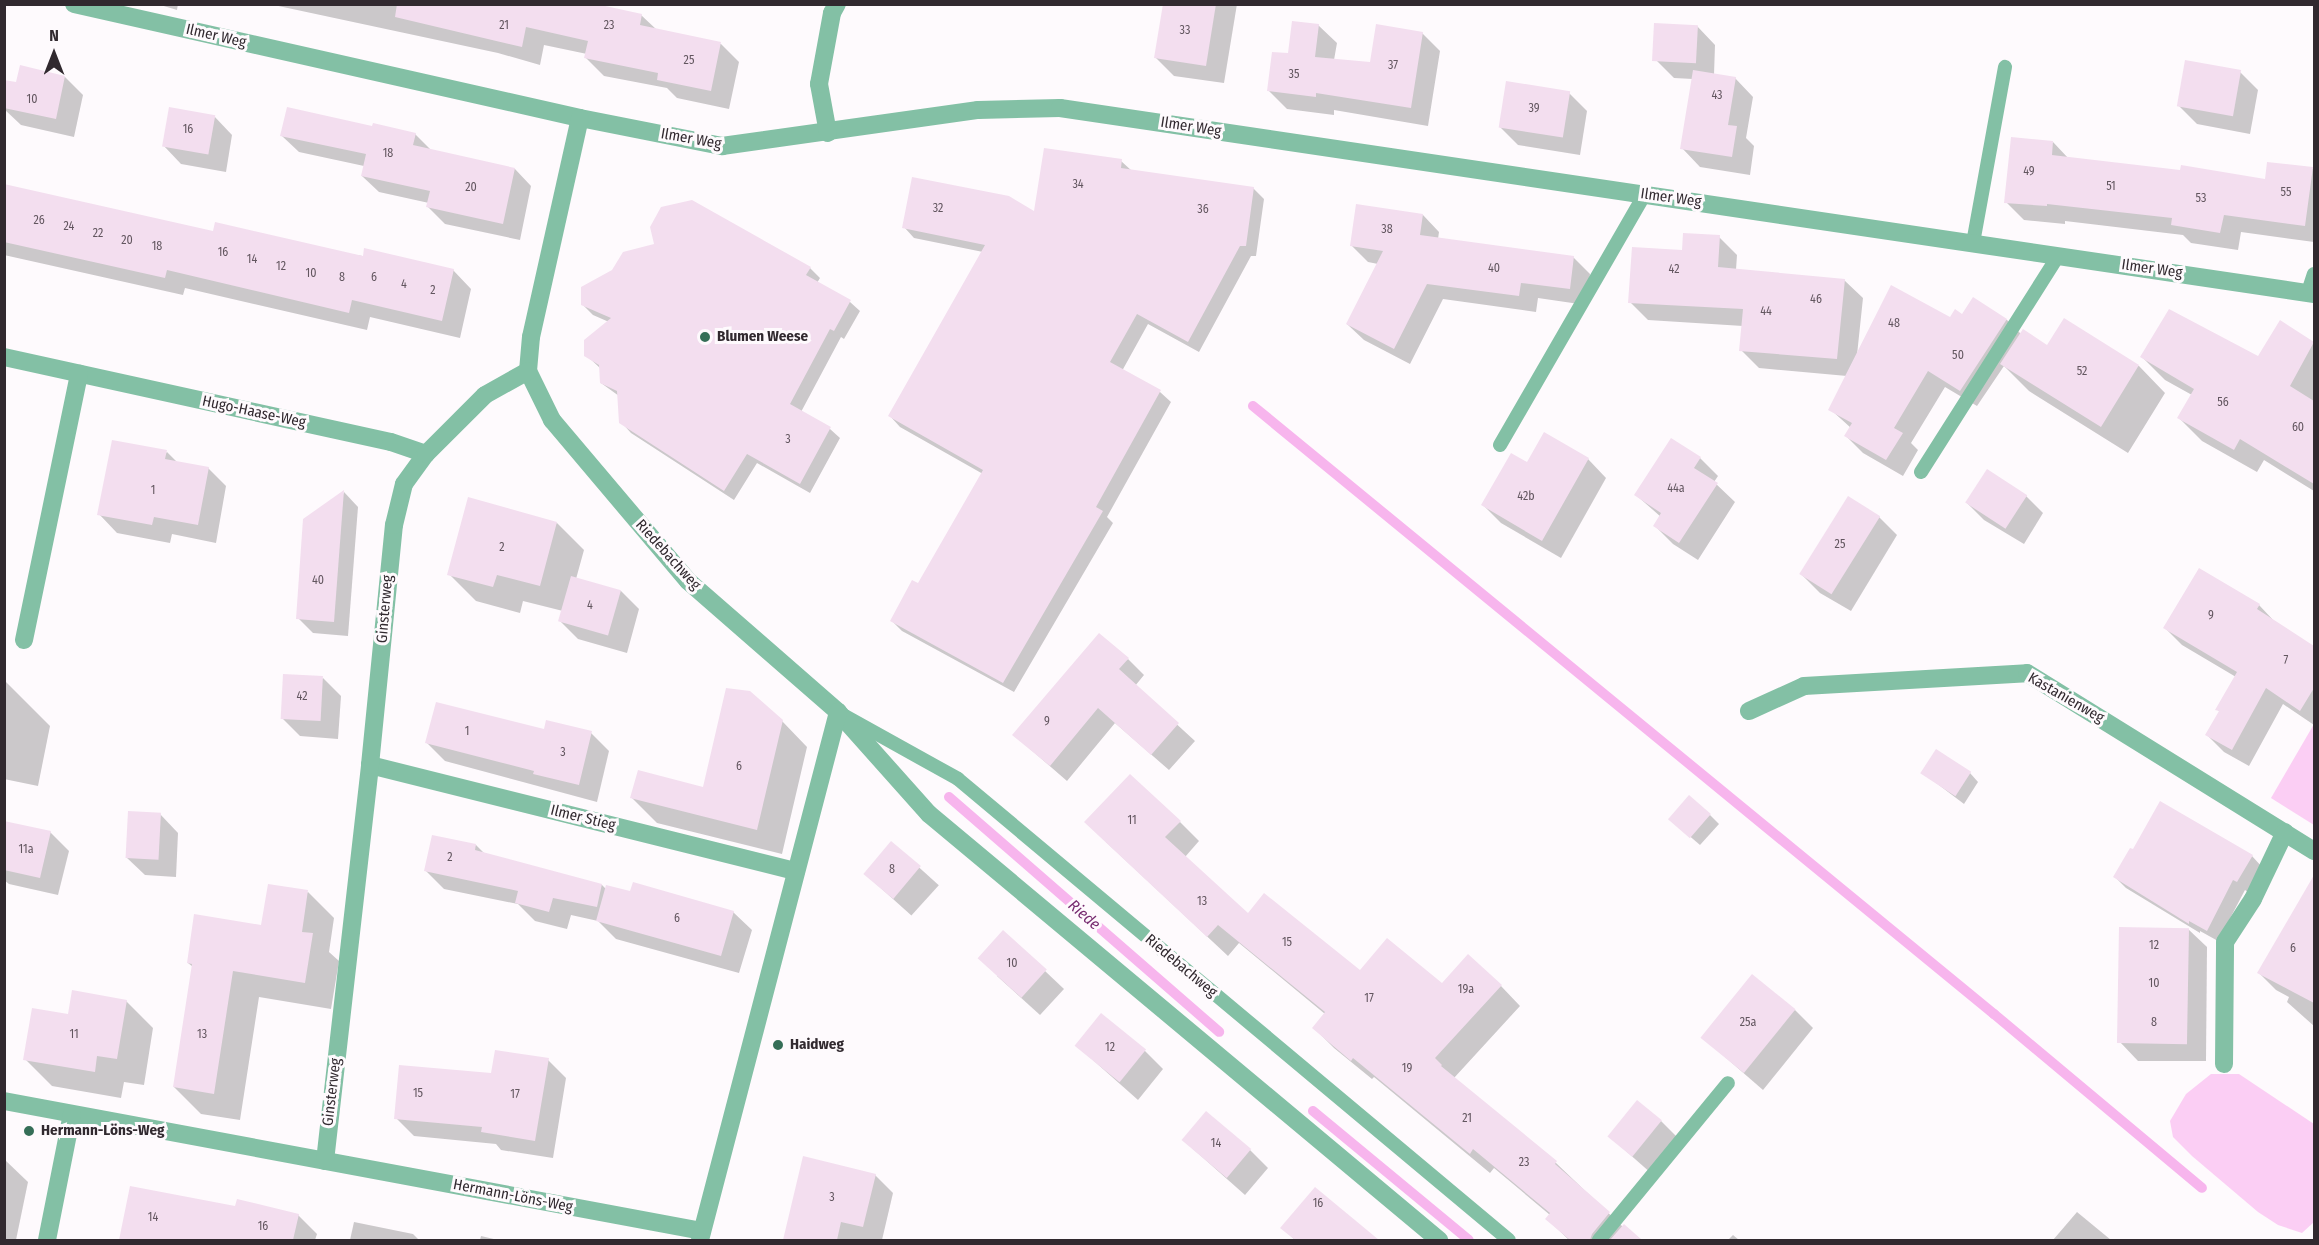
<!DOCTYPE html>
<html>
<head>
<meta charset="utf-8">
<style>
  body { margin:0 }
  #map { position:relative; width:2319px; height:1245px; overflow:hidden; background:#fefafd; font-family:"Fira Sans Condensed",sans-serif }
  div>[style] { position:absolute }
  .green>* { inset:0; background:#fbcef4 }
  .shadow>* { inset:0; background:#0003; transform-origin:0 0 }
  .stream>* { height:10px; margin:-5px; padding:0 5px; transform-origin:5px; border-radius:5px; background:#f7b5ed }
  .building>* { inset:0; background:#f3deef; transform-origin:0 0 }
  .service>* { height:14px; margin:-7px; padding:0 7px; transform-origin:7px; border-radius:7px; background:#83c0a5 }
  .minor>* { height:18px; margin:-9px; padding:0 9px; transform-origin:9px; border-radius:9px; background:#83c0a5 }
  .dots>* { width:16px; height:16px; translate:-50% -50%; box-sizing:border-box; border:3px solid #fefafd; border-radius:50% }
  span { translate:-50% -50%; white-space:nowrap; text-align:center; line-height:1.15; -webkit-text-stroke:6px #fefafd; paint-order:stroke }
  .number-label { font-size:12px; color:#62565f }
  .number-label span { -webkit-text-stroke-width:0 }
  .street-label { font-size:15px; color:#31292f }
  .poi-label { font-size:15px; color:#31292f; font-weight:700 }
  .left { translate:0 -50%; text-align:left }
  .water-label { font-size:16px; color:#772c70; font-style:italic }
  .frame { position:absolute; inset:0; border:6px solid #31292f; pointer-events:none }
  .north { position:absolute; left:24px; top:24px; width:60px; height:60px; -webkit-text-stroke:4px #fefafd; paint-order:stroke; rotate:0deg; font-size:16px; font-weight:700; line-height:24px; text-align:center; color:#31292f }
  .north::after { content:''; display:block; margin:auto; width:21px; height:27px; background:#31292f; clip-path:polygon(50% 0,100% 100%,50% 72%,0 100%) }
</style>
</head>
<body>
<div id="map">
  <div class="green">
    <div style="clip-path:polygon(2314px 724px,2314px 825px,2271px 798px)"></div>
    <div style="clip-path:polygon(2211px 1074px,2239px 1074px,2314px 1124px,2314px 1222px,2302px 1233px,2278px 1225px,2258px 1212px,2192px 1156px,2173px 1137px,2170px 1121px,2186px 1094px)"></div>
  </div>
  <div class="shadow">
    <div style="clip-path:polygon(157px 4px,178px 4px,177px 10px)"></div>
    <div style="clip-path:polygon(269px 4px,569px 4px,641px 15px,657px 30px,721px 44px,739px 62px,729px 109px,677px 98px,667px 88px,604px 76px,586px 58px,587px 54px,544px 45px,540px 65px,498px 53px)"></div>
    <div style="clip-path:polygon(1164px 4px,1237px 4px,1224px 83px,1174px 76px,1156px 58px)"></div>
    <div style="clip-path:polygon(1318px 25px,1337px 43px,1334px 60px,1371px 64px,1422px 33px,1440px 51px,1428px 126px,1334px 110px,1334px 115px,1287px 109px,1269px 91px,1289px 55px)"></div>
    <div style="clip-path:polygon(1697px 26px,1715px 45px,1714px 75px,1735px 78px,1753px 97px,1746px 138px,1754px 146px,1750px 175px,1700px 167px,1682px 148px,1693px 79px,1674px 78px,1656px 60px)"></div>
    <div style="clip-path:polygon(2240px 72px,2258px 90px,2250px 134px,2197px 124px,2178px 105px)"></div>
    <div style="clip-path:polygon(65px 77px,83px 95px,74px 137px,21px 125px,4px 109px,4px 98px,17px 84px)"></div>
    <div style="clip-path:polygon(1569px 93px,1587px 111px,1580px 155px,1518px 145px,1500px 127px)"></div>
    <div style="clip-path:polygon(214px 116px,232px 135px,226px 172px,181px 164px,163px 145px)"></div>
    <div style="clip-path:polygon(373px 128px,415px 134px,432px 151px,515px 169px,531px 186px,520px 240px,445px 224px,428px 207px,429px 203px,379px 192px,362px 176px,364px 166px,299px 152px,282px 136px)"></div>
    <div style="clip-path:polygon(2053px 142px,2069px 159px,2267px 181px,2312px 168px,2314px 171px,2314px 242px,2241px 232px,2238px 250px,2191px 243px,2183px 235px,2065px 221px,2065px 224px,2024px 220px,2006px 202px)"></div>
    <div style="clip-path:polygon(1121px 161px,1132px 171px,1253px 188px,1264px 199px,1256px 256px,1251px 256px,1199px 352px,1148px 324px,1122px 371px,1160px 392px,1171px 402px,1107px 517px,1113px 523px,1014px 692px,902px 631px,891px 620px,918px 585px,983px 474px,900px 427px,890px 416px,983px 252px,914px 238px,904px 227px,1035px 213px)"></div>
    <div style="clip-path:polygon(4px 186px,214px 233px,453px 270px,471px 289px,460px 338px,370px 317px,367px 330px,185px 288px,183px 295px,4px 255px)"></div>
    <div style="clip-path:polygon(1423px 215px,1439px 232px,1438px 239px,1573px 257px,1590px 274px,1586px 305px,1538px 298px,1536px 312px,1443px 299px,1410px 364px,1364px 340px,1347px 324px,1378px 264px,1368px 262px,1352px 246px)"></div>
    <div style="clip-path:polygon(1719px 237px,1737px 255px,1736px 270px,1844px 280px,1863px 298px,1857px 355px,1963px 316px,1974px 299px,2007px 320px,2021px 334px,2048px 347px,2139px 366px,2165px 393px,2128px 453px,2029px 391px,2004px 366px,1977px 406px,1945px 387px,1911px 443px,1918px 450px,1903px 476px,1863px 453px,1846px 436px,1851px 428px,1830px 409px,1847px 376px,1759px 368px,1741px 350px,1743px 326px,1648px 320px,1630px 302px,1683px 251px)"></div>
    <div style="clip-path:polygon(810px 268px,820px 278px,817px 283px,850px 302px,860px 311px,844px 339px,841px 337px,801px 412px,830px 429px,840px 438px,810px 493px,757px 463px,734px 500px,631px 433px,621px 422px,619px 396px,601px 383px,600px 368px,586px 355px,609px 322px,593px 315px,583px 305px)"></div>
    <div style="clip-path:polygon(2280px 322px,2314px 343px,2314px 491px,2264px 460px,2257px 472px,2202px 441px,2179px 418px,2192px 395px,2165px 380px,2142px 357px,2259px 358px)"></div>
    <div style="clip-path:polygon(1672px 440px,1700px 458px,1718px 476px,1714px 482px,1735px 502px,1698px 560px,1673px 544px,1655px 526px,1661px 517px,1636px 495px)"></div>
    <div style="clip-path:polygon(167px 452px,177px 462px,208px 468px,226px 486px,216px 543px,172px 534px,170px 543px,117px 533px,99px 514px)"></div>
    <div style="clip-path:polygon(1588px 459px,1606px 478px,1561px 558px,1501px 523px,1483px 505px,1528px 464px)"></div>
    <div style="clip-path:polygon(344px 492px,358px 507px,348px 636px,313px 633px,298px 618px)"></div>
    <div style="clip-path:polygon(2026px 496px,2043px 513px,2024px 544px,1984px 520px,1967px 503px)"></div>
    <div style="clip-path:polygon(1879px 517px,1897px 535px,1851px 611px,1820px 593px,1802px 575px)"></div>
    <div style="clip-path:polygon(557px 523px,584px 550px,576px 579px,621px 591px,639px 609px,627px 653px,578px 639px,560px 621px,563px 611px,523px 601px,520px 613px,476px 601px,449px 574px)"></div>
    <div style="clip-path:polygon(2259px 605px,2276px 623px,2314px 648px,2314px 725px,2283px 704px,2249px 766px,2224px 752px,2207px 735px,2220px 712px,2217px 709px,2236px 677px,2182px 645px,2165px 628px)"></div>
    <div style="clip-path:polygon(1128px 659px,1144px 675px,1135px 686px,1195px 741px,1169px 770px,1115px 723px,1067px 781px,1014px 735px)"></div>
    <div style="clip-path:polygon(323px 678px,341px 696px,338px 739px,300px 736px,282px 718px)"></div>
    <div style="clip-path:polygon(4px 680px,50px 726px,38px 786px,4px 779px)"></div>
    <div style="clip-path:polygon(782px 721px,807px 747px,782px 854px,657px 823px,632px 798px,704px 789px)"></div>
    <div style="clip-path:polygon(545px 731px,591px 733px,609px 751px,597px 802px,445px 761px,427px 743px)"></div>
    <div style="clip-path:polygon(1923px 773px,1970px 773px,1978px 782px,1964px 804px)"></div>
    <div style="clip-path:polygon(160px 814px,178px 833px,176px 877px,145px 875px,126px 857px)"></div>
    <div style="clip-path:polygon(1710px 815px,1719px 824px,1700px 845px,1679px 827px)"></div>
    <div style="clip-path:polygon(4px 822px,50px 832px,69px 851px,58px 895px,9px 884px,4px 880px)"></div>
    <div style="clip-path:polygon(1180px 822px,1199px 841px,1185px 857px,1248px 915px,1360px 972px,1442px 985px,1501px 986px,1520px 1006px,1454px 1078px,1556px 1163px,1623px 1227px,1642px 1240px,1569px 1240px,1547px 1219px,1550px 1215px,1494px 1168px,1490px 1173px,1374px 1077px,1372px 1079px,1334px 1048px,1314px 1028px,1325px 1014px,1239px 943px,1228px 956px,1106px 842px)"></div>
    <div style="left:892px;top:843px;width:63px;height:41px;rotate:42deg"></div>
    <div style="clip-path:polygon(476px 845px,485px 854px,602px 885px,607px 890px,733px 912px,752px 930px,739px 973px,616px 939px,598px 921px,571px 915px,567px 929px,535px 921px,518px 904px,444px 889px,426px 871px)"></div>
    <div style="clip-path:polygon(2252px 856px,2263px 868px,2249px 893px,2245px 890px,2218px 941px,2200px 931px,2200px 933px,2126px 888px,2115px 877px)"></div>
    <div style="clip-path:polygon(308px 892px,334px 918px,329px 952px,339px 961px,331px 1009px,259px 997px,240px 1120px,201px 1114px,174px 1087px,193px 967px,188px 963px,262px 926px)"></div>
    <div style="clip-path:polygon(2289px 921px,2314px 937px,2314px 1026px,2287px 1002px,2289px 997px,2276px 990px,2259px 973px)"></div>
    <div style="clip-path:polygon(2188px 929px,2207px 947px,2206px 1061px,2138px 1061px,2120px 1042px)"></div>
    <div style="clip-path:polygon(1045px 971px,1064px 989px,1040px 1015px,997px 976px)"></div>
    <div style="clip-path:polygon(126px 1001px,153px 1028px,144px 1085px,124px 1082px,121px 1098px,52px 1086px,25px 1059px,69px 1016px)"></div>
    <div style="clip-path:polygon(1795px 1010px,1813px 1028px,1763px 1090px,1702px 1037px)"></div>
    <div style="clip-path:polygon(1076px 1045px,1145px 1051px,1163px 1069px,1138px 1100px)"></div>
    <div style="clip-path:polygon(548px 1060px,566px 1078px,553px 1158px,501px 1150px,496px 1144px,414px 1136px,396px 1118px,492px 1075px)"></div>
    <div style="clip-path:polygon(1661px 1121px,1679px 1139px,1652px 1174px,1610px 1137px)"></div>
    <div style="clip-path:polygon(1183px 1140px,1250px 1150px,1268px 1168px,1245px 1195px)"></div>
    <div style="clip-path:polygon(804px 1158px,875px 1175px,893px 1193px,882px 1240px,785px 1240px)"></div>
    <div style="clip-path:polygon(4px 1159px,28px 1182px,16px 1240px,4px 1240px)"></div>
    <div style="clip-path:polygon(1315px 1190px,1376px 1240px,1295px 1240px,1282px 1228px)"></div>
    <div style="clip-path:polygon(237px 1208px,298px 1215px,317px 1234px,315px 1240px,124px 1240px,121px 1238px)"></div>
    <div style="clip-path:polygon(2077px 1212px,2111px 1240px,2053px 1240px)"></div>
    <div style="clip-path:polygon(354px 1222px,413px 1234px,419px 1240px,350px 1240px)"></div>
    <div style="clip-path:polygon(1733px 1235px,1739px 1240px,1728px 1240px)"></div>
    <div style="clip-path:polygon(481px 1236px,498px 1240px,480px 1240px)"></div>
  </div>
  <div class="stream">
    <div style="left:1253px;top:406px;width:959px;rotate:39.37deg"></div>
    <div style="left:1994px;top:1014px;width:271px;rotate:39.9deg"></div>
    <div style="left:949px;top:797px;width:358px;rotate:41deg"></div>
    <div style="left:1313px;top:1111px;width:202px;rotate:39.6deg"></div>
  </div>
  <div class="building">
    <div style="clip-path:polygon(397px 4px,596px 4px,642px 14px,640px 25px,721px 42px,711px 91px,657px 80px,658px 73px,584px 58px,588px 41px,526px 27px,522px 47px,395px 17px)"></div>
    <div style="clip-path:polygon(1163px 4px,1216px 4px,1206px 66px,1154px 58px)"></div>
    <div style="clip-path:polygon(1292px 21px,1319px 24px,1315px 57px,1370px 62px,1376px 24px,1423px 32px,1411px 108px,1316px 93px,1316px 97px,1267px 91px,1272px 52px,1288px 53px)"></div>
    <div style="left:1654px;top:23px;width:44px;height:38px;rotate:3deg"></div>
    <div style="left:2185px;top:60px;width:57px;height:47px;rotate:10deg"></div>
    <div style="clip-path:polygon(20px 65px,65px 76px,56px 119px,4px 108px,4px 80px,16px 82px)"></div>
    <div style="clip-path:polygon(1693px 70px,1736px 77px,1728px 125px,1737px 126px,1732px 157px,1680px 149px)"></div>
    <div style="left:1506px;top:81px;width:65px;height:47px;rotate:9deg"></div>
    <div style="left:169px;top:107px;width:47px;height:40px;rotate:10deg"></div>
    <div style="clip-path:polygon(287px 107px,372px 126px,373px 123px,416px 133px,413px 145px,515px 168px,503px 224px,426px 207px,430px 191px,361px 176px,366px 154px,280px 136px)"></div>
    <div style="clip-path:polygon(2011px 137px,2053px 141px,2052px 155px,2180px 170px,2181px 165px,2265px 179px,2267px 162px,2313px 167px,2305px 226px,2224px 215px,2220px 233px,2171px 225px,2172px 218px,2047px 204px,2047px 206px,2004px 203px)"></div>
    <div style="clip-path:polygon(1044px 148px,1122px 159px,1121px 168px,1254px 187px,1246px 246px,1240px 246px,1188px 342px,1137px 314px,1110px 362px,1161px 390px,1096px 507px,1103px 511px,1003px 683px,890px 621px,912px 580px,918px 583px,983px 470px,888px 416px,985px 245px,902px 228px,912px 177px,1009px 196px,1034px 211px)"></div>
    <div style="clip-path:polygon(4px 184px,213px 231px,215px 222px,363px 256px,364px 248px,454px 269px,442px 321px,352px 300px,349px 313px,167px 270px,165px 278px,4px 242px)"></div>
    <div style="clip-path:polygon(692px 200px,811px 267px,806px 275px,851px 300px,834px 331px,830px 329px,790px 404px,831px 427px,800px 484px,747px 454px,724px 491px,619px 423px,617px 391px,600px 383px,599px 365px,584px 356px,584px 340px,611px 318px,581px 305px,581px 287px,612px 270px,623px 252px,654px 244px,650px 227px,661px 207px)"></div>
    <div style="clip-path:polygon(1356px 204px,1423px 214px,1420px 235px,1574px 256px,1570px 289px,1521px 283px,1519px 296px,1427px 284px,1394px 349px,1346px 324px,1383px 251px,1350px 246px)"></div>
    <div style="clip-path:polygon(1683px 233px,1720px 235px,1718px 267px,1845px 279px,1837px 359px,1739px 351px,1743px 309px,1628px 303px,1632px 247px,1682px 250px)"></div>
    <div style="clip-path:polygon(1891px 285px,1950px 317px,1955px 309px,1962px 314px,1973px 297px,2007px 319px,1960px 391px,1928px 371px,1894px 428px,1903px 433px,1886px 460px,1844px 436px,1852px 423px,1828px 410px)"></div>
    <div style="clip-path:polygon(2169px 309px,2258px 356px,2280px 320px,2314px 342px,2290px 386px,2314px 401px,2314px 484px,2240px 439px,2234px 450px,2177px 418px,2194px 389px,2140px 357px)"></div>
    <div style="clip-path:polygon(2064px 318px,2139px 365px,2101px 427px,2000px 364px,2023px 329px,2047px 345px)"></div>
    <div style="clip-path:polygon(1544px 432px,1589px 458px,1542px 541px,1481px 505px,1511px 453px,1527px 462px)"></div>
    <div style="clip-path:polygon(1671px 438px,1701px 457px,1694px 468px,1718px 483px,1679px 543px,1653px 526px,1661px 513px,1634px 495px)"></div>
    <div style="clip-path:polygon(112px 440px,167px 450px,165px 459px,209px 467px,198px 525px,154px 517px,152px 525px,97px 515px)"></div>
    <div style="left:1987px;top:469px;width:48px;height:40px;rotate:33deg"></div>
    <div style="clip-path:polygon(344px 490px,334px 622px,296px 619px,303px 519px)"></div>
    <div style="left:1848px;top:496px;width:38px;height:92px;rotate:32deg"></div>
    <div style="clip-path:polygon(468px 497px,557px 522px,540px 586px,497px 575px,493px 587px,447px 575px)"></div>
    <div style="clip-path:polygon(2199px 568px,2260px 604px,2257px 609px,2314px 646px,2314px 688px,2300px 711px,2266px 688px,2232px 750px,2205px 735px,2219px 711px,2215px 710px,2237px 672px,2163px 628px)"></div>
    <div style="left:571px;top:576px;width:52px;height:47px;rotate:16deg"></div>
    <div style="clip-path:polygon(1099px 633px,1129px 658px,1119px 669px,1179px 723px,1151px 755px,1098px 708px,1050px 766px,1012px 735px)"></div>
    <div style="left:283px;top:674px;width:40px;height:45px;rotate:3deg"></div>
    <div style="clip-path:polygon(726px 688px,750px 691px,783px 720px,757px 830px,630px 798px,638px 770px,703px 787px)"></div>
    <div style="clip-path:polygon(436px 702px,544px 729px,546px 720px,592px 731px,579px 785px,533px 774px,534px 771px,425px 743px)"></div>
    <div style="left:1936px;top:749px;width:42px;height:29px;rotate:33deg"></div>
    <div style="clip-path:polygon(1130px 774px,1181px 821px,1165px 837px,1248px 913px,1264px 893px,1360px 970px,1387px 938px,1442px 983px,1468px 954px,1502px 985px,1435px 1058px,1442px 1065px,1441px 1066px,1557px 1161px,1555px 1164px,1610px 1212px,1592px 1234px,1590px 1240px,1570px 1240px,1545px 1219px,1550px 1213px,1473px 1149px,1470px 1154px,1353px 1058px,1351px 1061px,1312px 1028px,1325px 1012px,1218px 925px,1207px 937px,1084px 822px)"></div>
    <div style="left:1689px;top:795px;width:29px;height:32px;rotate:41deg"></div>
    <div style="clip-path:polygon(2160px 801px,2253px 855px,2237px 882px,2233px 880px,2207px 931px,2189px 921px,2189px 924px,2113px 877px,2130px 848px,2133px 849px)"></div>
    <div style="left:128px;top:811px;width:33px;height:47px;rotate:3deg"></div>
    <div style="clip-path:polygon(4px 821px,51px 831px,40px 878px,4px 870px)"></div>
    <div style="clip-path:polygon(432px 835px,476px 844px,475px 850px,602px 884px,597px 907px,553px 898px,549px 912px,515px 903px,518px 891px,424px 871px)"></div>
    <div style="left:891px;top:841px;width:39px;height:43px;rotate:40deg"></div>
    <div style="clip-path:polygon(2314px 875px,2314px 1003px,2257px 973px)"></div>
    <div style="clip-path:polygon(633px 882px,734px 911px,721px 956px,596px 921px,606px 885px,630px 891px)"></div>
    <div style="clip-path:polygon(268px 884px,308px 890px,302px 932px,313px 933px,305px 983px,233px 971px,214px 1094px,173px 1087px,192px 964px,187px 963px,194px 914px,261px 925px)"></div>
    <div style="left:2119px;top:927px;width:70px;height:116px;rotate:1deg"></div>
    <div style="left:1003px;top:930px;width:59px;height:38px;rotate:42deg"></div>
    <div style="left:1752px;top:974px;width:56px;height:82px;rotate:39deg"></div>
    <div style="clip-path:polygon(72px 990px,127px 1000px,117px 1059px,97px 1056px,95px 1072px,23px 1060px,32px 1008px,68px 1014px)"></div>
    <div style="left:1101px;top:1013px;width:58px;height:42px;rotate:39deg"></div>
    <div style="clip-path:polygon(495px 1050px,549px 1058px,535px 1141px,481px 1132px,482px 1127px,394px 1119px,399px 1065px,491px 1073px)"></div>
    <div style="left:1637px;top:1100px;width:32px;height:47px;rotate:39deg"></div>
    <div style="left:1206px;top:1111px;width:59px;height:38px;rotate:40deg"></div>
    <div style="clip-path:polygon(803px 1156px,876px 1174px,863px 1227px,841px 1222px,837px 1240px,783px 1240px)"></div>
    <div style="clip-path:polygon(130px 1186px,235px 1206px,237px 1199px,299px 1214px,293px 1240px,119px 1240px)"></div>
    <div style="clip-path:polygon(1315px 1187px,1379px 1240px,1295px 1240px,1280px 1228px)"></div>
    <div style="clip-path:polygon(1624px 1224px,1642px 1240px,1610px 1240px)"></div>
  </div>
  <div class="service">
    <div style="left:1973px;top:243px;width:179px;rotate:-79.7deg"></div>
    <div style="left:2308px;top:292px;width:19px;rotate:-72deg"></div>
    <div style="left:1500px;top:445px;width:290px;rotate:-60deg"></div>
    <div style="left:1921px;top:472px;width:256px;rotate:-57.6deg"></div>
    <div style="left:845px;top:716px;width:129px;rotate:29.1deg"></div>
    <div style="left:958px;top:779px;width:718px;rotate:39.92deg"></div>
    <div style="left:1599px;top:1240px;width:203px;rotate:-50.6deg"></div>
  </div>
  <div class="minor">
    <div style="left:74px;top:4px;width:519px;rotate:12.7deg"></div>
    <div style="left:580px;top:118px;width:145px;rotate:11.2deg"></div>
    <div style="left:722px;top:146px;width:259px;rotate:-8deg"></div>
    <div style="left:978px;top:110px;width:82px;rotate:-1.4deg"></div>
    <div style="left:1060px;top:108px;width:1268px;rotate:8.44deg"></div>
    <div style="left:828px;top:133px;width:50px;rotate:-100.4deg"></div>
    <div style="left:819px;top:84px;width:72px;rotate:-79.6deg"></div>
    <div style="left:832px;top:13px;width:10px;rotate:-61deg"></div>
    <div style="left:4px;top:357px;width:396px;rotate:12.4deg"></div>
    <div style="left:391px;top:442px;width:37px;rotate:19deg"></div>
    <div style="left:528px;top:371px;width:55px;rotate:63.9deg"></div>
    <div style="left:552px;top:420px;width:211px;rotate:49.8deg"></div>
    <div style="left:688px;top:581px;width:199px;rotate:41.1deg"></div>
    <div style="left:838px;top:712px;width:137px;rotate:48.3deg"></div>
    <div style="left:929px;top:814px;width:665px;rotate:39.87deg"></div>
    <div style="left:528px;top:371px;width:34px;rotate:-85deg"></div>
    <div style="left:531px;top:337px;width:224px;rotate:-77.4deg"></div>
    <div style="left:24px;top:640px;width:272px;rotate:-78.3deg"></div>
    <div style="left:1749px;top:711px;width:60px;rotate:-24.4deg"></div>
    <div style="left:1804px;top:686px;width:223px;rotate:-3.3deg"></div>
    <div style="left:2027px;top:673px;width:338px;rotate:31.8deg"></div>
    <div style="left:370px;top:765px;width:439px;rotate:14deg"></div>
    <div style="left:2224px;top:1064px;width:122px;rotate:-89.5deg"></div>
    <div style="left:2225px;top:942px;width:51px;rotate:-56.9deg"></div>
    <div style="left:2253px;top:899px;width:74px;rotate:-64.5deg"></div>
    <div style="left:4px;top:1101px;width:710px;rotate:10.55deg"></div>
    <div style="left:325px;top:1161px;width:399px;rotate:-83.5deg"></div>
    <div style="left:370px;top:765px;width:241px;rotate:-84.3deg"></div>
    <div style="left:394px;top:525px;width:42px;rotate:-76.3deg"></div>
    <div style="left:404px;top:484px;width:37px;rotate:-54deg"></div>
    <div style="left:426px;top:454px;width:83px;rotate:-45deg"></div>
    <div style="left:485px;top:395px;width:49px;rotate:-29.2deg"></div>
    <div style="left:47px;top:1240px;width:128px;rotate:-78.8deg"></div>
    <div style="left:700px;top:1240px;width:546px;rotate:-75.35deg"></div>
  </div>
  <div class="dots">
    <div style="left:705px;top:337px;background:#356e57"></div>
    <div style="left:778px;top:1045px;background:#356e57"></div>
    <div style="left:29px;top:1131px;background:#356e57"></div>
  </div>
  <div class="number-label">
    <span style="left:504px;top:26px">21</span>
    <span style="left:609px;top:26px">23</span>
    <span style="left:1185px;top:31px">33</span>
    <span style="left:689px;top:61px">25</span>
    <span style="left:1393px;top:66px">37</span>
    <span style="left:1294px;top:75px">35</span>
    <span style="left:1717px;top:96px">43</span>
    <span style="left:32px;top:100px">10</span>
    <span style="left:1534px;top:109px">39</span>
    <span style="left:188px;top:130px">16</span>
    <span style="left:388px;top:154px">18</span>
    <span style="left:2029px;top:172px">49</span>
    <span style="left:1078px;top:185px">34</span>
    <span style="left:2111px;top:187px">51</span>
    <span style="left:471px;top:188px">20</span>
    <span style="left:2286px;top:193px">55</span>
    <span style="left:2201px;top:199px">53</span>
    <span style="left:938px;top:209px">32</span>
    <span style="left:1203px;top:210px">36</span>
    <span style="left:39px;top:221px">26</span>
    <span style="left:69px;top:227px">24</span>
    <span style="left:1387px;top:230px">38</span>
    <span style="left:98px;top:234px">22</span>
    <span style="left:127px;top:241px">20</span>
    <span style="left:157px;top:247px">18</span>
    <span style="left:223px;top:253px">16</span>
    <span style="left:252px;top:260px">14</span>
    <span style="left:281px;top:267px">12</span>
    <span style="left:1494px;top:269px">40</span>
    <span style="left:1674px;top:270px">42</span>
    <span style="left:311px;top:274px">10</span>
    <span style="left:342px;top:278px">8</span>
    <span style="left:374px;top:278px">6</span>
    <span style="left:404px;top:285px">4</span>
    <span style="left:433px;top:291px">2</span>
    <span style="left:1816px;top:300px">46</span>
    <span style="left:1766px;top:312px">44</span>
    <span style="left:1894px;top:324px">48</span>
    <span style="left:1958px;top:356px">50</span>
    <span style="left:2082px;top:372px">52</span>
    <span style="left:2223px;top:403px">56</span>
    <span style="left:2298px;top:428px">60</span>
    <span style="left:788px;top:440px">3</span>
    <span style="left:1676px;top:489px">44a</span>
    <span style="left:153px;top:491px">1</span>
    <span style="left:1526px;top:497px">42b</span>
    <span style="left:1840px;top:545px">25</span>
    <span style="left:502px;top:548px">2</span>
    <span style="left:318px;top:581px">40</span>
    <span style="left:590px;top:606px">4</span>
    <span style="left:2211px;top:616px">9</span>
    <span style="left:2286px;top:661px">7</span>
    <span style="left:302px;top:697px">42</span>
    <span style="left:1047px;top:722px">9</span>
    <span style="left:467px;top:732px">1</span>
    <span style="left:563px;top:753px">3</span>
    <span style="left:739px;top:767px">6</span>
    <span style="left:1132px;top:821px">11</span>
    <span style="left:26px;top:850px">11a</span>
    <span style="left:450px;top:858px">2</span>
    <span style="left:892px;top:870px">8</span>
    <span style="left:1202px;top:902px">13</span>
    <span style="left:677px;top:919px">6</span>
    <span style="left:1287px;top:943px">15</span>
    <span style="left:2154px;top:946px">12</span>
    <span style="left:2293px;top:949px">6</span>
    <span style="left:1012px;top:964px">10</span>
    <span style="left:2154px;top:984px">10</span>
    <span style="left:1466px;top:990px">19a</span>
    <span style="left:1369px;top:999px">17</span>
    <span style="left:1748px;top:1023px">25a</span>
    <span style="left:2154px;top:1023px">8</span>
    <span style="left:74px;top:1035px">11</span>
    <span style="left:202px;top:1035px">13</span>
    <span style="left:1110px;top:1048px">12</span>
    <span style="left:1407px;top:1069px">19</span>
    <span style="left:418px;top:1094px">15</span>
    <span style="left:515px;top:1095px">17</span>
    <span style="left:1467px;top:1119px">21</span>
    <span style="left:1216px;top:1144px">14</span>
    <span style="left:1524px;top:1163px">23</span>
    <span style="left:832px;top:1198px">3</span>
    <span style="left:1318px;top:1204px">16</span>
    <span style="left:153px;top:1218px">14</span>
    <span style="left:263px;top:1227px">16</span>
  </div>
  <div class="street-label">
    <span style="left:216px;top:36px;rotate:13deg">Ilmer Weg</span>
    <span style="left:1191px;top:127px;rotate:9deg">Ilmer Weg</span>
    <span style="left:691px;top:139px;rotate:10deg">Ilmer Weg</span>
    <span style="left:1671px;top:198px;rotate:8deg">Ilmer Weg</span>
    <span style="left:2152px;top:269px;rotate:8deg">Ilmer Weg</span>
    <span style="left:254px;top:412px;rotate:12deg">Hugo-Haase-Weg</span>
    <span style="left:668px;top:555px;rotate:48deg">Riedebachweg</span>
    <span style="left:385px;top:609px;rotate:-85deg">Ginsterweg</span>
    <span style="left:2066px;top:698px;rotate:30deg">Kastanienweg</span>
    <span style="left:583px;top:818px;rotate:14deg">Ilmer Stieg</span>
    <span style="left:1181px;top:966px;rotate:40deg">Riedebachweg</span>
    <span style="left:332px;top:1092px;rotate:-83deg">Ginsterweg</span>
    <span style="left:513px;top:1196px;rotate:11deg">Hermann-Löns-Weg</span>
  </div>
  <div class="poi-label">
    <span class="left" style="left:717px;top:337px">Blumen Weese</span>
    <span class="left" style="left:790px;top:1045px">Haidweg</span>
    <span class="left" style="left:41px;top:1131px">Hermann-Löns-Weg</span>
  </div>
  <div class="water-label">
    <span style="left:1084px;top:915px;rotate:41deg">Riede</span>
  </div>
  <div class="frame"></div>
  <div class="north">N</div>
</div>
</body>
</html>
